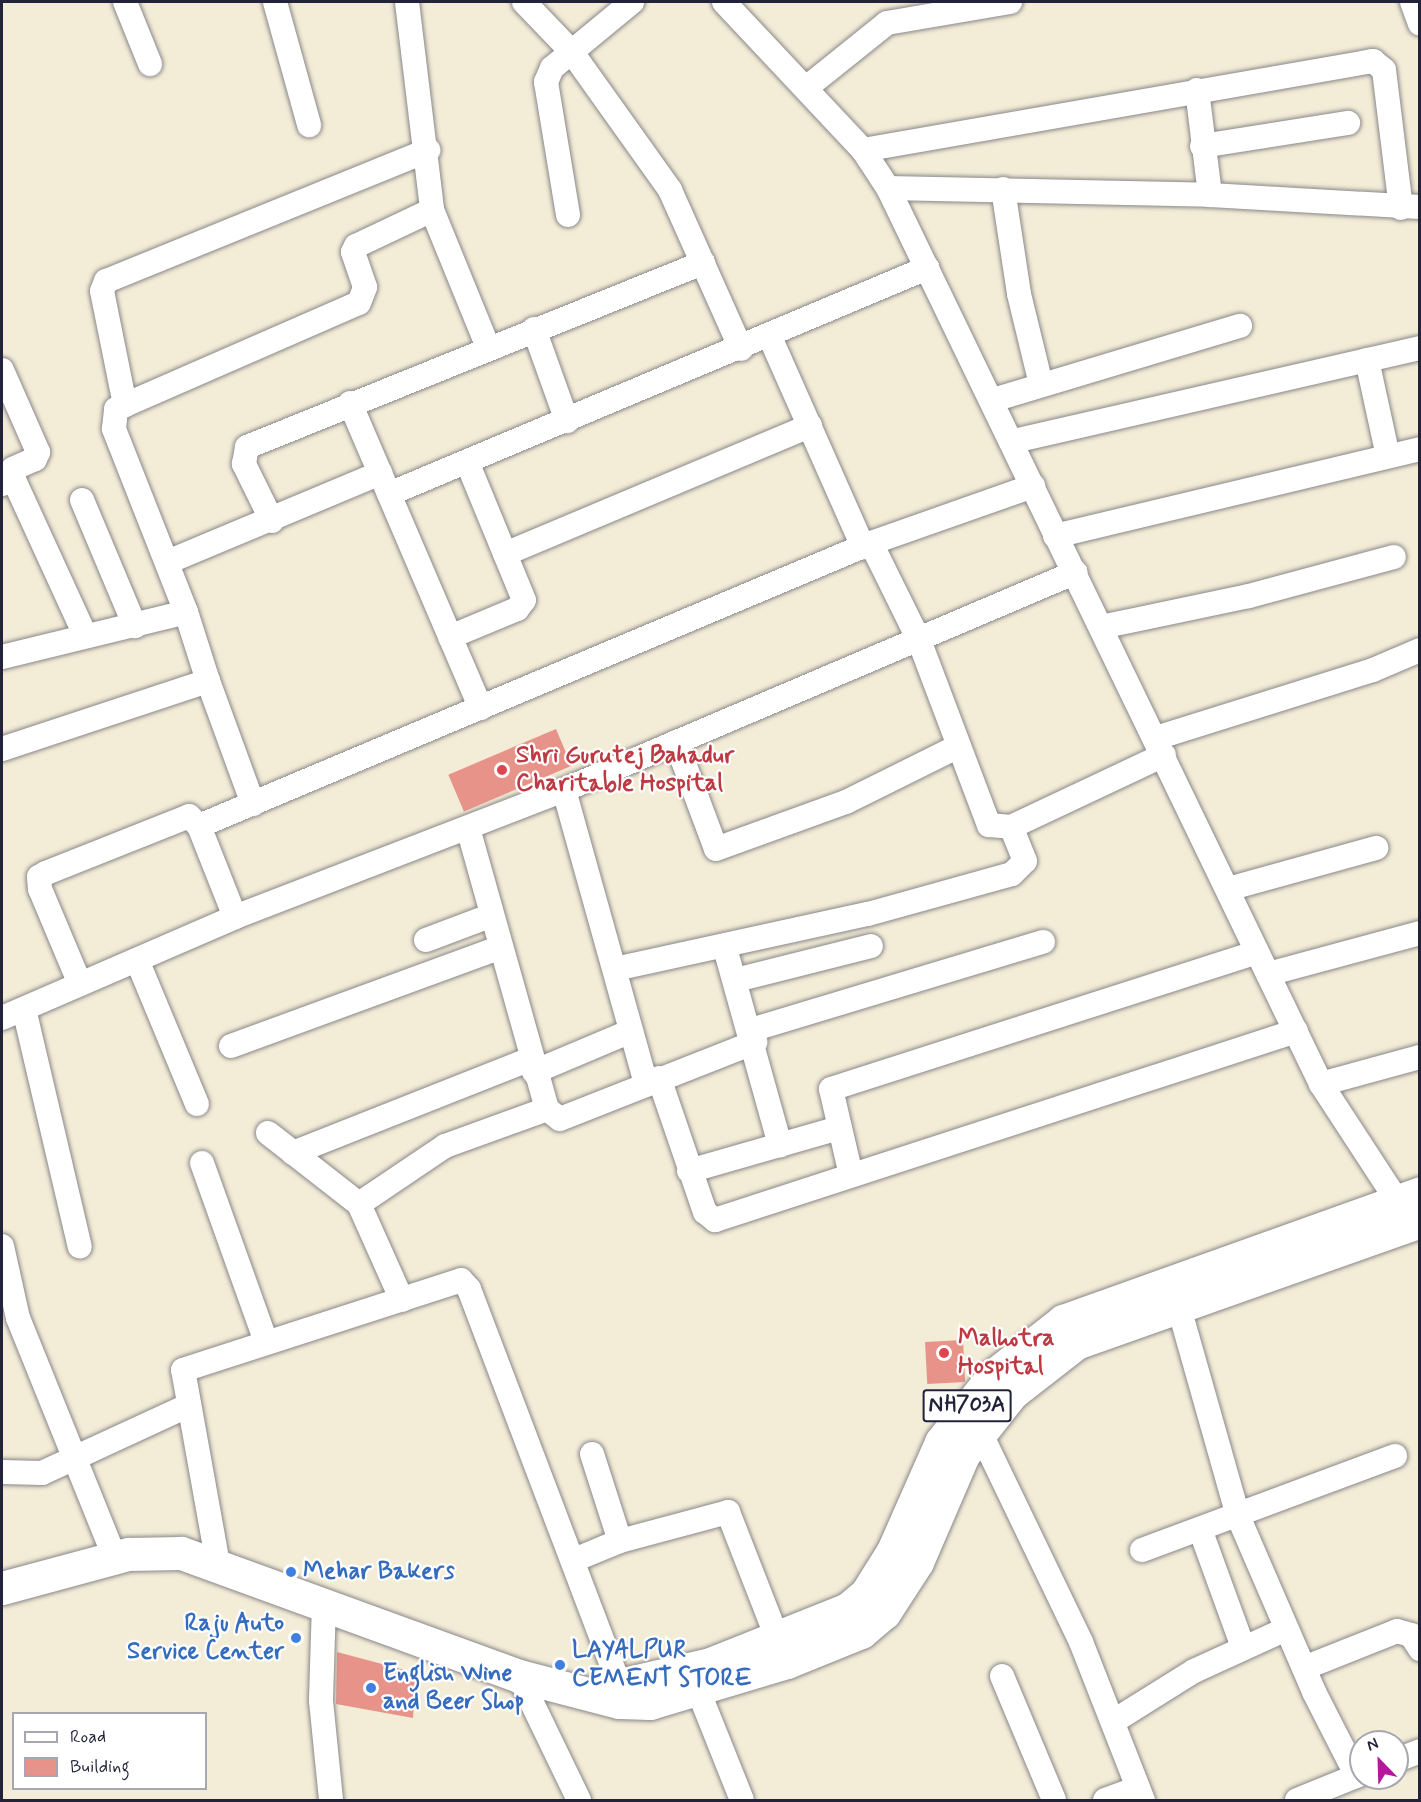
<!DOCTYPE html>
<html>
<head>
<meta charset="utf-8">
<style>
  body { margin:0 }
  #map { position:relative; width:1421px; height:1802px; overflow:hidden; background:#f3ecd7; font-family:Mynerve,sans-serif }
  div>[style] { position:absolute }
  .building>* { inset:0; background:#e89389; transform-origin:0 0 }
  .roads { filter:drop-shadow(0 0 2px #8a8789) drop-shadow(0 0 2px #8a8789) }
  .street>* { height:24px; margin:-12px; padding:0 12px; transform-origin:12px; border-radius:12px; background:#fff }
  .highway>* { height:33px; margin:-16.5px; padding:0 16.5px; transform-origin:16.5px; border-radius:16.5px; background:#fff }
  .dots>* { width:16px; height:16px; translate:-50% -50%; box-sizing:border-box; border:3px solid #fff; border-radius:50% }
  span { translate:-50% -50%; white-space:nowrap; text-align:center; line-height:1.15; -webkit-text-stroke:4.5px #fff; paint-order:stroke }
  .shield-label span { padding:2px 4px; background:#fff; border:2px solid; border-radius:4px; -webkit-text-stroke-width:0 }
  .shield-label { font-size:22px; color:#22223b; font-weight:700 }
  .health-label { font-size:24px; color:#be3a42; font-weight:700 }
  .left { translate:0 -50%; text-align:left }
  .shop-label { font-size:24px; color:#366cbe; font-weight:700 }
  .right { translate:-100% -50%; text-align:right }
  .frame { position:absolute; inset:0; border:3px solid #22223b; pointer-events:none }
  .legend { position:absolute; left:12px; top:1712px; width:195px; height:78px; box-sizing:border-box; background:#fff; border:2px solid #a7a7b1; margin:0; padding:8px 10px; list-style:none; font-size:18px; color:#22223b }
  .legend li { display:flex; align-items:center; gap:12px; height:30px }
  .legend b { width:30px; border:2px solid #a7a7b1 }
  .north { position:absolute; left:1349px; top:1730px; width:60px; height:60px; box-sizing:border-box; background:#fff; border:2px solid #a7a7b1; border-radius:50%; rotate:337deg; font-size:16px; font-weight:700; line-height:24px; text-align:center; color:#22223b }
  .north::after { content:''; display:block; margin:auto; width:21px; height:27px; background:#b5179e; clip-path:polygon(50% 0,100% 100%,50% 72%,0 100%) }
</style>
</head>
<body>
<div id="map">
  <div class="building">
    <div style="left:556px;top:729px;width:40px;height:117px;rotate:67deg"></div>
    <div style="left:963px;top:1340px;width:42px;height:38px;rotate:87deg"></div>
    <div style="clip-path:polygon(337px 1652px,416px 1673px,413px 1718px,336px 1704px)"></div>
  </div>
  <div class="roads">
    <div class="street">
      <div style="left:125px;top:2px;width:67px;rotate:68deg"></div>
      <div style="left:275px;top:2px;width:128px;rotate:74.5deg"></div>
      <div style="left:407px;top:2px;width:209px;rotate:83.1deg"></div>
      <div style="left:432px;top:210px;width:148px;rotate:67.8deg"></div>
      <div style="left:524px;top:2px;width:68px;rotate:46.2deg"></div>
      <div style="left:571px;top:51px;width:171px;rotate:54.5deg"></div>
      <div style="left:670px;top:190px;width:174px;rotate:65.9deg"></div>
      <div style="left:724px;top:2px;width:203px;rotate:46.8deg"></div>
      <div style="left:863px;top:150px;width:45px;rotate:56.7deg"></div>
      <div style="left:888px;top:188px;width:995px;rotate:64.21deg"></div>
      <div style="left:1321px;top:1084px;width:154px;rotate:56.9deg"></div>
      <div style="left:1412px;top:2px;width:23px;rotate:70deg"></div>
      <div style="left:806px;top:88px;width:104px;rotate:-38.7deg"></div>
      <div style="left:887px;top:23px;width:125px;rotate:-9.7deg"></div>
      <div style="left:1197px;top:90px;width:106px;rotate:82.9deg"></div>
      <div style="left:1202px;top:146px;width:148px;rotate:-9deg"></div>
      <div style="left:863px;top:150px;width:518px;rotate:-9.9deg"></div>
      <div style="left:1373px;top:61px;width:14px;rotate:39deg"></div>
      <div style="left:1384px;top:70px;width:139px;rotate:83deg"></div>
      <div style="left:888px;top:188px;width:322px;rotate:1.2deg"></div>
      <div style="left:1210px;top:195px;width:210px;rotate:3.3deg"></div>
      <div style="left:1003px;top:189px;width:106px;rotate:81.3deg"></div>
      <div style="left:1019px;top:294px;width:93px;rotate:76.3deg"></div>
      <div style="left:568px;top:215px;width:135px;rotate:-99.4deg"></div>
      <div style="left:546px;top:82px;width:15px;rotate:-67deg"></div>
      <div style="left:552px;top:68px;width:104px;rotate:-39.5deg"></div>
      <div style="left:534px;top:329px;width:98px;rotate:70.3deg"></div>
      <div style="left:770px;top:337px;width:230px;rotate:66.1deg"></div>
      <div style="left:1367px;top:360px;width:98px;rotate:77.7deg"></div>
      <div style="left:2px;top:370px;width:90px;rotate:66.3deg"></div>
      <div style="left:38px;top:452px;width:8px;rotate:113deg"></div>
      <div style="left:35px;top:459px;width:24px;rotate:156deg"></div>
      <div style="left:13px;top:469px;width:11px;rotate:85deg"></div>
      <div style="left:993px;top:400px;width:258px;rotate:-16.7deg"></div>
      <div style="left:350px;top:403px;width:332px;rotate:66.8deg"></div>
      <div style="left:125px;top:405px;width:255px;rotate:-23.6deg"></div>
      <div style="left:359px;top:303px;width:17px;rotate:-69deg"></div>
      <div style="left:365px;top:287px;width:37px;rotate:-109deg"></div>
      <div style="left:353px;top:252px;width:7px;rotate:-63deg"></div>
      <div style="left:356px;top:246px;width:84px;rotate:-25.3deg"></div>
      <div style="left:1014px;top:441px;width:417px;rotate:-12.9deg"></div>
      <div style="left:2px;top:484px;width:13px;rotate:-18deg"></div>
      <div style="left:14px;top:480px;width:170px;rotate:65.4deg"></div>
      <div style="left:389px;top:494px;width:584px;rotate:-22.79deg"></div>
      <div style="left:82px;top:500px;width:137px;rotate:67.2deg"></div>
      <div style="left:272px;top:521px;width:64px;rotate:-116.2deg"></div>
      <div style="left:244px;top:464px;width:17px;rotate:-80deg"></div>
      <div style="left:247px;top:447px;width:492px;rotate:-22deg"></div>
      <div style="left:1055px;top:536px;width:375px;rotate:-13.4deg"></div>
      <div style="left:871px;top:543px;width:108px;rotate:63.7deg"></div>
      <div style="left:919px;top:640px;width:198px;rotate:69.3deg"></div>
      <div style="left:989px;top:825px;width:22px;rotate:5deg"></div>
      <div style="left:1011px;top:827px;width:169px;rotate:-25.2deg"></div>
      <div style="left:505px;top:554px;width:331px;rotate:-22.8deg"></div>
      <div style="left:170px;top:561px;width:228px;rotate:-22.7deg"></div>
      <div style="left:186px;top:612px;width:72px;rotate:72.3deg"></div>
      <div style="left:1101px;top:627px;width:151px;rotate:-11.8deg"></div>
      <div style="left:1249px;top:596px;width:150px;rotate:-15.1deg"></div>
      <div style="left:450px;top:637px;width:73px;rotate:-22.7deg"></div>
      <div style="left:517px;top:609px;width:11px;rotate:-52deg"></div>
      <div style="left:524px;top:600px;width:149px;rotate:-112.4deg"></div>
      <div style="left:2px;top:657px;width:189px;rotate:-13.7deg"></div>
      <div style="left:186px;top:612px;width:197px;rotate:-111.5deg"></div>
      <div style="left:114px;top:429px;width:20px;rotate:-84deg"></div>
      <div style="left:116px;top:409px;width:10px;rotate:-24deg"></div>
      <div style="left:125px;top:405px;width:116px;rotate:-101.4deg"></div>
      <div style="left:102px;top:291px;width:11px;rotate:-68deg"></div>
      <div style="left:106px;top:281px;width:348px;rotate:-22.1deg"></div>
      <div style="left:1156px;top:738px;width:227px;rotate:-17.4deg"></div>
      <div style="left:1373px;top:670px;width:51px;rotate:-23.1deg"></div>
      <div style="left:676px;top:742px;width:114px;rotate:69.5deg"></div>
      <div style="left:716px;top:849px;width:138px;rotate:-19.9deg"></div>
      <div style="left:846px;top:802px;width:126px;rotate:-26.4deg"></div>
      <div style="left:2px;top:749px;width:217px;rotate:-18.3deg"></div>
      <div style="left:208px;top:681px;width:131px;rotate:69.9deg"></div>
      <div style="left:564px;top:790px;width:304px;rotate:74.4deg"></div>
      <div style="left:199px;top:826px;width:729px;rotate:-22.84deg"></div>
      <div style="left:871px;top:543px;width:172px;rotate:-19.4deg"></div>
      <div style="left:468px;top:828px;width:292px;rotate:74.3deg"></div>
      <div style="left:1228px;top:889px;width:154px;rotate:-15.5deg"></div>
      <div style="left:426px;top:940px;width:68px;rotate:-20.6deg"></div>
      <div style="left:725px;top:948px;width:205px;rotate:74.4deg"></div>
      <div style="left:137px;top:960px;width:156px;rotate:67.4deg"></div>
      <div style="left:615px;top:969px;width:259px;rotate:-12.3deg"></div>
      <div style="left:868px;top:914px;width:149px;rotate:-15.5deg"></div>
      <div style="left:1012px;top:874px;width:18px;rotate:-45deg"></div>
      <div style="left:1025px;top:861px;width:37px;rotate:-112deg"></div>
      <div style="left:1268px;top:974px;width:157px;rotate:-15.1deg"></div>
      <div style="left:736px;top:980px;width:139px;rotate:-14.1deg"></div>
      <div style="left:80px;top:984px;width:103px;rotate:-112.8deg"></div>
      <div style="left:40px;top:889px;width:12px;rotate:-95deg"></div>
      <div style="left:39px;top:877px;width:8px;rotate:-30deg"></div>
      <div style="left:46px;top:873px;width:154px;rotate:-21.7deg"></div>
      <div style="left:189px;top:816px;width:14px;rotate:45deg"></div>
      <div style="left:199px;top:826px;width:98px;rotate:68.4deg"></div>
      <div style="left:24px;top:1009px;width:244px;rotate:76.8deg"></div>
      <div style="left:2px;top:1018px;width:254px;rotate:-23.4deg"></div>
      <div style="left:235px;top:917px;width:353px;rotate:-21.1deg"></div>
      <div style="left:564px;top:790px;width:556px;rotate:-23.06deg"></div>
      <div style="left:751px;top:1030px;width:305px;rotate:-16.8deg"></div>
      <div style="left:231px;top:1046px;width:285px;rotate:-20.1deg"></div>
      <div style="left:534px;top:1072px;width:105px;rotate:-22.9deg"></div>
      <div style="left:659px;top:1078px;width:142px;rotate:71.1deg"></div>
      <div style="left:705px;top:1212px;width:13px;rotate:39deg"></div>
      <div style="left:715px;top:1220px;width:611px;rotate:-18.02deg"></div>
      <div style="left:1321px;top:1084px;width:103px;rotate:-15.3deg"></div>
      <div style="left:268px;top:1133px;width:115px;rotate:38deg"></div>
      <div style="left:359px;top:1204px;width:104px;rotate:-34deg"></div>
      <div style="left:445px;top:1146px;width:109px;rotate:-19.9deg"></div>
      <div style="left:547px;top:1109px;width:16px;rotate:38deg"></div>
      <div style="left:560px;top:1119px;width:210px;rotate:-21.5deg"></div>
      <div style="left:293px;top:1153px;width:256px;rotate:-21.6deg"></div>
      <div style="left:202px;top:1163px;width:190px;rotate:70.3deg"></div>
      <div style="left:689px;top:1171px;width:156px;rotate:-16deg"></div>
      <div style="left:851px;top:1175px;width:88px;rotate:-103.1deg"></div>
      <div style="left:831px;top:1089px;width:447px;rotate:-17.8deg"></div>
      <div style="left:359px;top:1204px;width:105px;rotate:65.9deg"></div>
      <div style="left:2px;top:1246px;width:74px;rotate:77.5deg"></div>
      <div style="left:18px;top:1318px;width:259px;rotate:68deg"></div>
      <div style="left:1178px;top:1304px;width:220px;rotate:74.2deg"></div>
      <div style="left:1238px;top:1516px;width:192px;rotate:66.6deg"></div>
      <div style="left:1314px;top:1692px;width:94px;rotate:62.9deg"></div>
      <div style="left:980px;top:1432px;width:233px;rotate:64.3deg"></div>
      <div style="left:1081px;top:1642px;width:170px;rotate:68.6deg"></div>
      <div style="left:592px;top:1454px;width:91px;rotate:72.2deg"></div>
      <div style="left:2px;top:1472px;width:40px;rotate:1.4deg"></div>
      <div style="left:42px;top:1473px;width:162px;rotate:-24.8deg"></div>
      <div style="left:1200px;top:1529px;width:126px;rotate:70deg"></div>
      <div style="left:1142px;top:1550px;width:270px;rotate:-20.4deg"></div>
      <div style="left:574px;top:1560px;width:50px;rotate:-22.4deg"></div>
      <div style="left:620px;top:1541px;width:112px;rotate:-15deg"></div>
      <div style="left:728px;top:1512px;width:135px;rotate:68.7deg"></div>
      <div style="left:218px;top:1564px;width:197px;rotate:-100.2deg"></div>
      <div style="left:183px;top:1370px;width:292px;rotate:-17.9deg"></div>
      <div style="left:461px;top:1280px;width:12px;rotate:48deg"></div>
      <div style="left:469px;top:1289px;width:423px;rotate:69.2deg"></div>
      <div style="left:324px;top:1603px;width:98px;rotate:91.8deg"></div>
      <div style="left:321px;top:1701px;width:100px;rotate:84.2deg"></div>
      <div style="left:1304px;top:1668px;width:100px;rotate:-21.7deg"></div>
      <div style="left:1397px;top:1631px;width:15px;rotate:16deg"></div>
      <div style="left:1411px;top:1635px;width:17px;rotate:57deg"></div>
      <div style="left:519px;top:1676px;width:138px;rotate:64.2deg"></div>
      <div style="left:1002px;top:1676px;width:134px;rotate:67.2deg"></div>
      <div style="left:698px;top:1690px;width:118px;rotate:68.2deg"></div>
      <div style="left:1114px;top:1721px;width:94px;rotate:-32deg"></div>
      <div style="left:1194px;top:1671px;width:101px;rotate:-24.5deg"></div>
      <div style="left:1397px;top:1760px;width:25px;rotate:-21deg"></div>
      <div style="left:1105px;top:1800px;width:35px;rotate:-20deg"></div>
      <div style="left:1297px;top:1800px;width:69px;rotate:-22.1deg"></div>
    </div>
    <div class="highway">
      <div style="left:2px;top:1588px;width:131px;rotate:-15.1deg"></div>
      <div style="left:128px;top:1554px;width:53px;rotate:-1.1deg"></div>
      <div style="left:181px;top:1553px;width:360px;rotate:20deg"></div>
      <div style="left:519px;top:1676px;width:103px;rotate:14.6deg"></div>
      <div style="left:619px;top:1702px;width:31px;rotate:2deg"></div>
      <div style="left:650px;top:1703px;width:143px;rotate:-16.7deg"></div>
      <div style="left:787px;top:1662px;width:80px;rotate:-22.1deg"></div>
      <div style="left:861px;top:1632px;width:30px;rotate:-40deg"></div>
      <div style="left:884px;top:1613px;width:61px;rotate:-57.1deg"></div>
      <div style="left:917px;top:1562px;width:116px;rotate:-66.7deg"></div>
      <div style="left:963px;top:1455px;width:79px;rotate:-51.7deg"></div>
      <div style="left:1012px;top:1393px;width:81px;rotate:-38deg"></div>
      <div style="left:1076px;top:1343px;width:365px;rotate:-19.5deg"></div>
      <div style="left:602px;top:1689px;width:111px;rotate:-13deg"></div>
      <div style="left:710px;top:1664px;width:149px;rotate:-21.7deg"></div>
      <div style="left:848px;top:1609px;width:23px;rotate:-40deg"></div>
      <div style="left:866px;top:1594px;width:51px;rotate:-57.9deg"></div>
      <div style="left:893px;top:1551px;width:119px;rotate:-66.2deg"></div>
      <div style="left:941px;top:1442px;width:85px;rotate:-51.7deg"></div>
      <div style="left:994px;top:1375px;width:88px;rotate:-38deg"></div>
      <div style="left:1063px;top:1321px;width:379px;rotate:-19.7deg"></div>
    </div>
  </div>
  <div class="dots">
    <div style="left:502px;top:770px;background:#e0444e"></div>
    <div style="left:944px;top:1353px;background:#e0444e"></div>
    <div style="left:291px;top:1572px;background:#3f7fe0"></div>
    <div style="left:296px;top:1638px;background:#3f7fe0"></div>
    <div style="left:560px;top:1665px;background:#3f7fe0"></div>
    <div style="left:371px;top:1688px;background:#3f7fe0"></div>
  </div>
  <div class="shield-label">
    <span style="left:967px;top:1406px">NH703A</span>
  </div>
  <div class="health-label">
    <span class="left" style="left:516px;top:770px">Shri Gurutej Bahadur<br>Charitable Hospital</span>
    <span class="left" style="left:958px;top:1353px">Malhotra<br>Hospital</span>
  </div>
  <div class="shop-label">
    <span class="left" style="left:303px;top:1572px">Mehar Bakers</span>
    <span class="right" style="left:284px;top:1638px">Raju Auto<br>Service Center</span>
    <span class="left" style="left:572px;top:1665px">LAYALPUR<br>CEMENT STORE</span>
    <span class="left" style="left:383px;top:1688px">English Wine<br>and Beer Shop</span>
  </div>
  <div class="frame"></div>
  <ul class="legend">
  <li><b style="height:8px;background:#fff"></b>Road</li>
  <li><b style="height:16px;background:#e89389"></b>Building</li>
  </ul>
  <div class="north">N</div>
</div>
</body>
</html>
